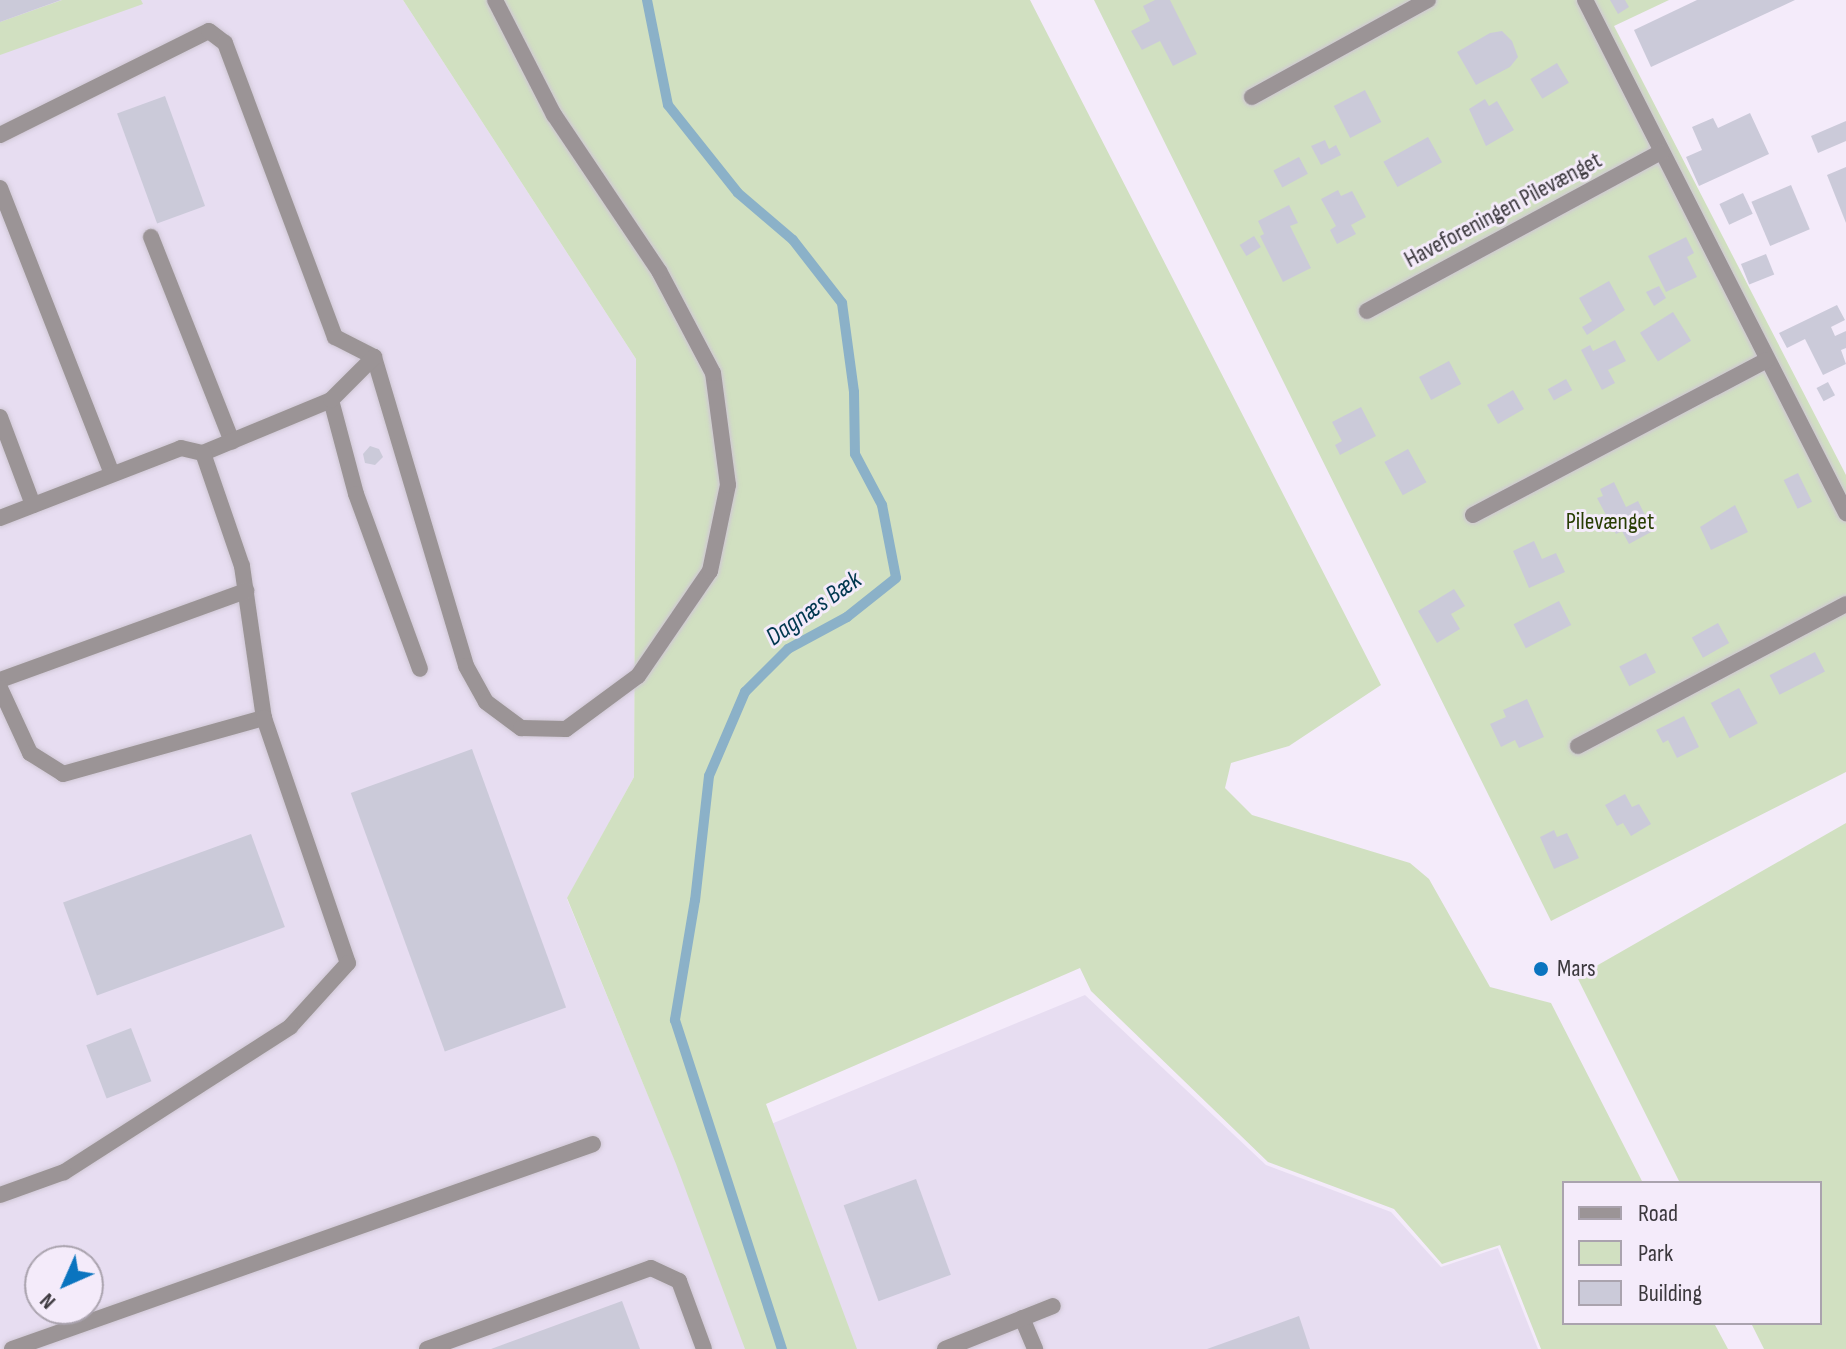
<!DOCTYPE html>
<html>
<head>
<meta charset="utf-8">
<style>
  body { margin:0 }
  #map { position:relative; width:1846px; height:1349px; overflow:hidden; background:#f4ebfa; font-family:"Sofia Sans Condensed",sans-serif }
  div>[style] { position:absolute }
  .built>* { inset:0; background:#e7ddf1 }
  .green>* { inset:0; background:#d1e0c1 }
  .stream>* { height:10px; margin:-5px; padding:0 5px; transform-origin:5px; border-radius:5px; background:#8bb1c8 }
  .building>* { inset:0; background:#cbcad9; transform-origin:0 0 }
  .roads { filter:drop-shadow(0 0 2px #cfc7d4) drop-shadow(0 0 2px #cfc7d4) }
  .service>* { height:16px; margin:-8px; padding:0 8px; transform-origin:8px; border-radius:8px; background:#9b9496 }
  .minor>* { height:16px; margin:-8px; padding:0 8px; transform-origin:8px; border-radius:8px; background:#9b9496 }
  .dots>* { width:22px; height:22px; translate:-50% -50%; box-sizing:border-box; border:4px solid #f4ebfa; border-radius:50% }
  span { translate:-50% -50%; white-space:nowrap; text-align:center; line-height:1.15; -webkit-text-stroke:6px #f4ebfa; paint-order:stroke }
  .street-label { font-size:24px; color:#3b383d }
  .park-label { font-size:24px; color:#283d03 }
  .poi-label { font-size:24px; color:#3b383d }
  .left { translate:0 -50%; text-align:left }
  .water-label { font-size:26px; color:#00374f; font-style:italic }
  .legend { position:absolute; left:1562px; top:1181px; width:260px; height:144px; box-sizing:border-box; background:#f4ebfa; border:2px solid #aaa3ae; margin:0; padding:10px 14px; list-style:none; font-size:24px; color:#3b383d }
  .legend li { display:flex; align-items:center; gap:16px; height:40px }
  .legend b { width:40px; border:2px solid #aaa3ae }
  .north { position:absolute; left:24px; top:1245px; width:80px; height:80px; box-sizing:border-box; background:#f4ebfa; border:2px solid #aaa3ae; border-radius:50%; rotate:225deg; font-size:22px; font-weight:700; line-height:32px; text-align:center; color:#3b383d }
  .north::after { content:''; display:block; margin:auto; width:28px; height:36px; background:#0a74bf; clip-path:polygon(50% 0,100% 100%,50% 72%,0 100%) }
</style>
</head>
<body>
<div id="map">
  <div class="built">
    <div style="clip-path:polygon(evenodd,0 0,403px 0,636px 359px,634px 777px,567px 899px,676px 1163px,1085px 995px,1266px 1165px,1391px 1212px,1441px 1267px,1498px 1248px,1538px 1349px,0 1349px,0 0,40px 1261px,88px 1261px,88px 1309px,40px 1309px,40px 1261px)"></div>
  </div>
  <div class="green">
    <div style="clip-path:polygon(62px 0,141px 0,143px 4px,0 55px,0 22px)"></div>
    <div style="clip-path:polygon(403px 0,1030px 0,1381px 685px,1289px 746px,1231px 763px,1225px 788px,1252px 815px,1410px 863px,1429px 879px,1490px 987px,1551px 1003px,1643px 1183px,1564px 1183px,1564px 1323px,1714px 1323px,1728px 1349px,1541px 1349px,1500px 1245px,1442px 1264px,1394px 1209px,1268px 1162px,1091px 991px,1080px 968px,766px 1104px,857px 1349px,745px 1349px,676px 1164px,567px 898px,634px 777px,636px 359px)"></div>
    <div style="clip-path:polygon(1094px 0,1669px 0,1614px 26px,1846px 475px,1846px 772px,1551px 921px)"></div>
    <div style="clip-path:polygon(1846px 823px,1846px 1349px,1764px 1349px,1751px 1323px,1820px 1323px,1820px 1183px,1680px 1183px,1577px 977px)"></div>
  </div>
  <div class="stream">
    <div style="left:647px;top:0;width:107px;rotate:78.7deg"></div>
    <div style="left:668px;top:105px;width:112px;rotate:51.5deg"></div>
    <div style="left:738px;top:193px;width:72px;rotate:40.5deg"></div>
    <div style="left:793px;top:240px;width:80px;rotate:52.1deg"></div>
    <div style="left:842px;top:303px;width:90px;rotate:82.3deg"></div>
    <div style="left:854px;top:392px;width:62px;rotate:89.1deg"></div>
    <div style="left:855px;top:454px;width:58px;rotate:62.1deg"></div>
    <div style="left:882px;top:505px;width:74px;rotate:79.1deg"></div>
    <div style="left:896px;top:578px;width:63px;rotate:141.5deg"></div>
    <div style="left:847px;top:617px;width:67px;rotate:151.5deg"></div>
    <div style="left:788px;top:649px;width:61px;rotate:135deg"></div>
    <div style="left:745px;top:692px;width:91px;rotate:113.2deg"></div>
    <div style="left:709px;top:776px;width:125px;rotate:96.4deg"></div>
    <div style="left:695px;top:900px;width:122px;rotate:99.5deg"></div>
    <div style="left:675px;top:1020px;width:346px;rotate:72deg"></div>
  </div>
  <div class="building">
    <div style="clip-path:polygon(0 0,61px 0,0 22px)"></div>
    <div style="clip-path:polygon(1155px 0,1170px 0,1197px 54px,1173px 66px,1160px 41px,1142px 50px,1131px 31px,1150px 21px,1143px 6px)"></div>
    <div style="clip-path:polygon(1610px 0,1625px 0,1629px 7px,1618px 14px)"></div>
    <div style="clip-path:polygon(1697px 0,1795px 0,1651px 67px,1634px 30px)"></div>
    <div style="clip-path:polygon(1502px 31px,1512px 41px,1518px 57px,1510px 67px,1476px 85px,1457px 52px,1490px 33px)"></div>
    <div style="left:1557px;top:63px;width:23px;height:31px;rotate:59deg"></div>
    <div style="left:1365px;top:90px;width:36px;height:35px;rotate:63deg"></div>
    <div style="left:165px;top:96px;width:117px;height:51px;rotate:70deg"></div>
    <div style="clip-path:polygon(1485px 99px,1489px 106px,1497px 101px,1514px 130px,1486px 146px,1469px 109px)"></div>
    <div style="clip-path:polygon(1750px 113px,1769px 154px,1699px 186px,1686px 157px,1702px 150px,1692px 127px,1713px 118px,1718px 128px)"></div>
    <div style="clip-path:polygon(1846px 121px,1846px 141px,1818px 153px,1811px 136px)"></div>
    <div style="left:1428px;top:137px;width:29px;height:51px;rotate:61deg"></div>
    <div style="clip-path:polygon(1325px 140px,1329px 149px,1336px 145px,1341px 155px,1321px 165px,1311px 146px)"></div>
    <div style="left:1299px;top:157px;width:19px;height:29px;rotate:62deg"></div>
    <div style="clip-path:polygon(1846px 167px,1846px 223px,1827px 175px)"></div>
    <div style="left:1791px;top:185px;width:48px;height:43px;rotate:67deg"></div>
    <div style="clip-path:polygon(1338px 190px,1341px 196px,1352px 191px,1366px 217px,1351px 225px,1356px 234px,1337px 244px,1330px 230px,1336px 226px,1321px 199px)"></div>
    <div style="left:1743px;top:193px;width:23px;height:26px;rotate:65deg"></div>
    <div style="clip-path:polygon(1289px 205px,1298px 223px,1290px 226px,1311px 268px,1283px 282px,1260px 236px,1264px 234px,1258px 221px)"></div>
    <div style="left:1254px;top:236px;width:13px;height:17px;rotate:58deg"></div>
    <div style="clip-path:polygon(1686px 237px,1694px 253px,1687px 257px,1697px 277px,1666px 292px,1648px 256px)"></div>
    <div style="left:1766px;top:254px;width:22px;height:27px;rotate:68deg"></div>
    <div style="clip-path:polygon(1609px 281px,1625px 310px,1587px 335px,1582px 327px,1592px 321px,1579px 298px)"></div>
    <div style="clip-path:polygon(1659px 286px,1666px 298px,1654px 306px,1646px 292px)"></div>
    <div style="clip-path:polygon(1837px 305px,1845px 320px,1831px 327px,1835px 336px,1846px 331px,1846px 348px,1841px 350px,1846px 364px,1823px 375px,1805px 339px,1787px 348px,1779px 333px)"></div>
    <div style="left:1673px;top:312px;width:34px;height:39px;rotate:58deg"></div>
    <div style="clip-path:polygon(1615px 340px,1626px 361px,1608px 370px,1615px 383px,1602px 390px,1581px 350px,1590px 345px,1593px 351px)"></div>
    <div style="left:1449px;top:361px;width:26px;height:34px;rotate:62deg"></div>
    <div style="left:1566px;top:379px;width:13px;height:21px;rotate:61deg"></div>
    <div style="left:1828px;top:382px;width:15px;height:13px;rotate:62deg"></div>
    <div style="left:1513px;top:390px;width:22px;height:30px;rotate:60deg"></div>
    <div style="clip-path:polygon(1361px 407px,1376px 436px,1340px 455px,1335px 445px,1342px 441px,1332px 422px)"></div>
    <div style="clip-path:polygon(370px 446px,379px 449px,383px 457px,375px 465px,365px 463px,363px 454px)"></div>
    <div style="left:1408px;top:449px;width:38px;height:27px;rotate:61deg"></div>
    <div style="left:1798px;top:473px;width:32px;height:16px;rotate:64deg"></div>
    <div style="clip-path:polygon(1614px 482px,1626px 507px,1638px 501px,1653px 531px,1629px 544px,1622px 531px,1616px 534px,1597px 498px,1603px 496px,1600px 489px)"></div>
    <div style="clip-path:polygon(1735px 505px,1748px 532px,1711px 550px,1700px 527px)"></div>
    <div style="clip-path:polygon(1534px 541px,1542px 559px,1556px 553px,1565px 572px,1529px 588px,1513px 551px)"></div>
    <div style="clip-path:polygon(1454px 589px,1465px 606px,1451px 614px,1460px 629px,1437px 643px,1418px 611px)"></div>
    <div style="left:1559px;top:601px;width:27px;height:51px;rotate:63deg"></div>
    <div style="left:1718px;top:623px;width:23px;height:30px;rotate:61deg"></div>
    <div style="left:1815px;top:652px;width:22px;height:51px;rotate:63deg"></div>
    <div style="left:1646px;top:653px;width:22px;height:30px;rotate:63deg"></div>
    <div style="left:1739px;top:688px;width:40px;height:32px;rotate:62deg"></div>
    <div style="clip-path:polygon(1527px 699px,1544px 737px,1519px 748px,1515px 740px,1501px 747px,1490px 724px,1506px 717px,1503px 710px)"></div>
    <div style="clip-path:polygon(1684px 716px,1699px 747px,1677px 758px,1668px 740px,1663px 743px,1656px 730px)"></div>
    <div style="left:472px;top:749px;width:275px;height:129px;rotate:70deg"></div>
    <div style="clip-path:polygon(1625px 794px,1632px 807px,1639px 804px,1651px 824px,1631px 836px,1623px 823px,1617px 826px,1605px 805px)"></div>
    <div style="clip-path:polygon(1554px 830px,1557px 837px,1567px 833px,1579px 858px,1554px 869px,1540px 837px)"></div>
    <div style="left:251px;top:834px;width:99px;height:200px;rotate:70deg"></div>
    <div style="left:131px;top:1028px;width:57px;height:48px;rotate:69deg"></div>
    <div style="left:916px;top:1179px;width:102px;height:77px;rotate:70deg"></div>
    <div style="clip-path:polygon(622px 1301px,640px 1349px,491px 1349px)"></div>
    <div style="clip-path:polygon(1299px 1316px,1310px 1349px,1207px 1349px)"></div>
  </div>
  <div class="roads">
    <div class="service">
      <div style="left:1585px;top:0;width:576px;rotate:63.03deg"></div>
      <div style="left:1252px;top:97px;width:201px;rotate:-28.9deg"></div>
      <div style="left:0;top:135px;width:233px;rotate:-26.5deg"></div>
      <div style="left:209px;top:31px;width:20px;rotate:37deg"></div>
      <div style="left:225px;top:43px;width:314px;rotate:69.5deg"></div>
      <div style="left:335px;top:337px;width:44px;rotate:27.1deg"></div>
      <div style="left:374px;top:357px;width:322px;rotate:73.4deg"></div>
      <div style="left:466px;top:666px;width:41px;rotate:60.9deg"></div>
      <div style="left:486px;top:702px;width:44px;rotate:36.6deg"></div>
      <div style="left:521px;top:728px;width:45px;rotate:1.3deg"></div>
      <div style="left:566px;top:729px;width:89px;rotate:-36.4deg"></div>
      <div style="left:638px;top:676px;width:127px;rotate:-55.6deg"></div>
      <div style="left:710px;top:571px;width:88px;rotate:-78.2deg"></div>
      <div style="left:728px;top:485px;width:113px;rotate:-97.6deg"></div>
      <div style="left:713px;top:373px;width:115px;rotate:-117.9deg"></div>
      <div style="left:659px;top:271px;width:188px;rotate:-123.9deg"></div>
      <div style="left:554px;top:115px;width:129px;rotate:-117.2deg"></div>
      <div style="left:0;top:188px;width:307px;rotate:68.6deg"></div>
      <div style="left:151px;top:237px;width:220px;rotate:68.4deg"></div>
      <div style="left:1367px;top:311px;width:334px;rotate:-28.4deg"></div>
      <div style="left:331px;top:400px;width:97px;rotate:75.1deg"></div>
      <div style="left:356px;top:494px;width:186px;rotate:69.9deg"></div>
      <div style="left:0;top:417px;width:94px;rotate:69.4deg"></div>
      <div style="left:203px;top:453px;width:139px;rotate:-22.5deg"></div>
      <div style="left:331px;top:400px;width:61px;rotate:-45deg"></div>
      <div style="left:1473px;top:515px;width:332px;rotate:-27.8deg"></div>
      <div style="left:0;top:518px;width:194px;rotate:-21.1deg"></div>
      <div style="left:181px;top:448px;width:23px;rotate:13deg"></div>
      <div style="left:203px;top:453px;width:120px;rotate:71deg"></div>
      <div style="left:242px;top:566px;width:154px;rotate:81.8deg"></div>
      <div style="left:0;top:680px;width:262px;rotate:-19.9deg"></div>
      <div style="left:0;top:688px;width:72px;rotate:65.2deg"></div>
      <div style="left:30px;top:753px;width:39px;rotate:32deg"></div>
      <div style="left:63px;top:774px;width:209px;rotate:-15.6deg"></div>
      <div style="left:264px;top:718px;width:259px;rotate:71.1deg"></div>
      <div style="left:348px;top:963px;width:86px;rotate:132.2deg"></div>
      <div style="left:290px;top:1027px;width:269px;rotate:147.3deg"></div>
      <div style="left:64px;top:1172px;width:68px;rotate:160.2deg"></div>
      <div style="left:1578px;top:746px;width:303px;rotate:-27.9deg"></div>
      <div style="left:1022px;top:1318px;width:34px;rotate:67deg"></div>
      <div style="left:12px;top:1349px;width:616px;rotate:-19.43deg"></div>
      <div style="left:427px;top:1349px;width:238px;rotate:-19.9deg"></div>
      <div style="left:651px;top:1268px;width:31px;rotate:25deg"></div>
      <div style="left:679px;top:1281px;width:72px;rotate:69.8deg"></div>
    </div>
    <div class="minor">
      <div style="left:945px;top:1349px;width:116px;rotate:-21.7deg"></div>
    </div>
  </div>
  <div class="dots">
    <div style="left:1541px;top:969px;background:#0a74bf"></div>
  </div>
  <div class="street-label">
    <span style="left:1503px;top:210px;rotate:-28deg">Haveforeningen Pilevænget</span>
  </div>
  <div class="park-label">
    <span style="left:1610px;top:522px">Pilevænget</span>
  </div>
  <div class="poi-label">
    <span class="left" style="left:1557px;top:969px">Mars</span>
  </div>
  <div class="water-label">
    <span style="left:814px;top:609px;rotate:-35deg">Dagnæs Bæk</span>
  </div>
  <ul class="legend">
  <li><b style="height:10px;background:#9b9496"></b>Road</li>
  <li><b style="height:22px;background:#d1e0c1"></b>Park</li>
  <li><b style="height:22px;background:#cbcad9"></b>Building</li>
  </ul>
  <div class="north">N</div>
</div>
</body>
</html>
